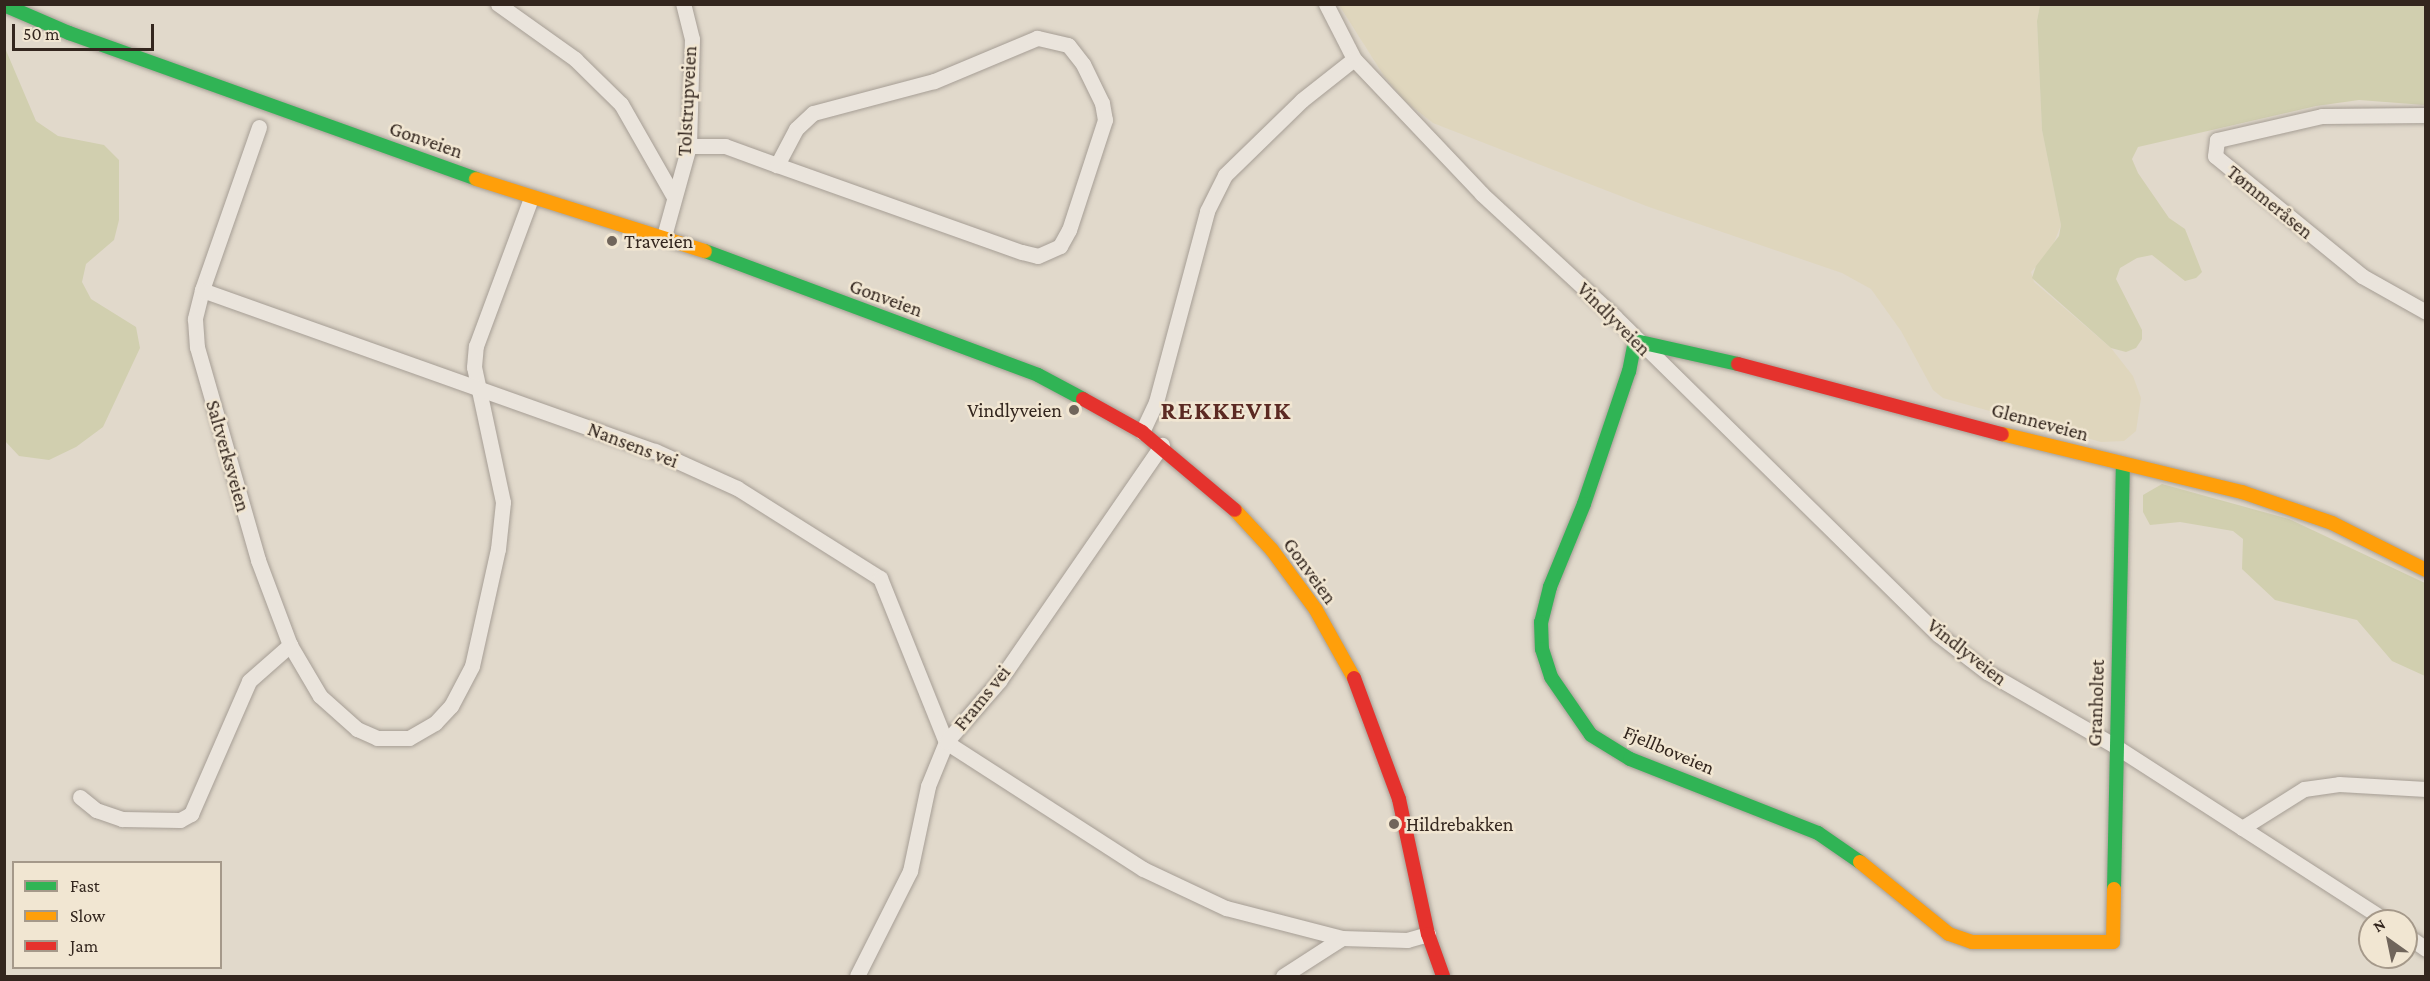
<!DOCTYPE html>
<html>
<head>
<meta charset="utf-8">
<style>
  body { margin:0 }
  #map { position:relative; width:2430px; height:981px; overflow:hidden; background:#e1d9cb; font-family:"Crimson Pro",serif }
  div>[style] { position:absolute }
  .farmland>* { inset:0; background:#dfd6bd }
  .green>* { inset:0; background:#d1cfaf }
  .roads { filter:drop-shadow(0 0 2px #a69e95) drop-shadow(0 0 2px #a69e95) }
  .street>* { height:15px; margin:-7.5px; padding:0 7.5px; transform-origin:7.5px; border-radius:7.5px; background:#eae4dc }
  .fast>* { height:14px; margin:-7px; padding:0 7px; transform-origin:7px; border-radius:7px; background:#30b455 }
  .slow>* { height:14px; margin:-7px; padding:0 7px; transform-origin:7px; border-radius:7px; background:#ff9f0a }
  .jam>* { height:14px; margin:-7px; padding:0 7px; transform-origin:7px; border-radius:7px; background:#e5322d }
  .dots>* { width:16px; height:16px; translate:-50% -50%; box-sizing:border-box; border:3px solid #f1e6d2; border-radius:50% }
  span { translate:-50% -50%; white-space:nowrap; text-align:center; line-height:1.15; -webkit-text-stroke:5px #f1e6d2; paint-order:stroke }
  .street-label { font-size:20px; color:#33261e }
  .poi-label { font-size:20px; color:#33261e }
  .left { translate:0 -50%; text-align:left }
  .right { translate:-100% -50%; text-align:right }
  .district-label { font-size:26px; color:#5b2922; font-weight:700; letter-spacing:1.5px }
  .frame { position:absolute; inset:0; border:6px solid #33261e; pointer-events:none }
  .legend { position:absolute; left:12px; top:861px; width:210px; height:108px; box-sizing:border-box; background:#f1e6d2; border:2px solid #a5998a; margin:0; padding:8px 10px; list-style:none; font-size:18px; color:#33261e }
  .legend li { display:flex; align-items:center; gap:12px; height:30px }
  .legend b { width:30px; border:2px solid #a5998a }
  .north { position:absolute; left:2358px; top:909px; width:60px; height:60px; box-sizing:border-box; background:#f1e6d2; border:2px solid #a5998a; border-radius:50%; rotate:327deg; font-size:16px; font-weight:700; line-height:24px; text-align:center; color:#33261e }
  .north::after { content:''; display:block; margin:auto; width:21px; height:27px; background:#70655b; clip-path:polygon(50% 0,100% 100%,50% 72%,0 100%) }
  .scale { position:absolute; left:12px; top:24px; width:142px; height:27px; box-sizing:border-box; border:3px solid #33261e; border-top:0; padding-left:8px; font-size:18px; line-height:21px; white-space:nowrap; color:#33261e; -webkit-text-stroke:4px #f1e6d2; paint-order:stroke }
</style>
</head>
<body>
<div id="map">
  <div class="farmland">
    <div style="clip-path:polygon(1339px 5px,2040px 5px,2037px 21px,2042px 130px,2061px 225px,2051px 250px,2031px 272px,2034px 282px,2111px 348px,2133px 376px,2141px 398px,2136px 431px,2124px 441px,2101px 442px,1943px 398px,1933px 390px,1901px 331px,1871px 289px,1842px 273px,1649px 207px,1433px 123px,1405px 101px,1384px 76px)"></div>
  </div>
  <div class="green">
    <div style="clip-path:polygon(2040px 5px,2425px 5px,2425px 105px,2359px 100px,2316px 106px,2138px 147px,2132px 159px,2138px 173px,2169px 218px,2185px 229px,2202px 272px,2196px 278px,2185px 281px,2152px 255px,2137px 258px,2120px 268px,2116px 279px,2142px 330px,2142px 339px,2136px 348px,2126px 352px,2111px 348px,2032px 278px,2036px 266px,2059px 236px,2061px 225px,2042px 130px,2037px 21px)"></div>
    <div style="clip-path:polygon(5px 48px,36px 121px,58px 136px,104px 145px,119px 160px,119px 220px,114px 240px,86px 264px,82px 282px,91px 299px,136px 327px,140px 348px,103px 427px,76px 447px,49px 460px,19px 456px,5px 441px)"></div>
    <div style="clip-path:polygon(2162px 484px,2289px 519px,2425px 583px,2425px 676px,2392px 661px,2357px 620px,2275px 600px,2242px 569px,2243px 539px,2233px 531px,2180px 522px,2150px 525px,2143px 512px,2143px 495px)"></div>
  </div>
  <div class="roads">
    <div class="street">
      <div style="left:498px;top:4px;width:95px;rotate:35.5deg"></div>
      <div style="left:575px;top:59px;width:64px;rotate:44.4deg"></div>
      <div style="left:621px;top:104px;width:107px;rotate:60.3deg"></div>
      <div style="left:1326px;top:4px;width:62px;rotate:63deg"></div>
      <div style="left:2426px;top:115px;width:104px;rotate:179.4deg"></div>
      <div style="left:2322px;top:116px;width:108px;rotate:167.1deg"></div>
      <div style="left:2217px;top:140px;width:16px;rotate:97deg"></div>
      <div style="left:2215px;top:156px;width:190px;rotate:39.2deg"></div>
      <div style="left:2362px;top:276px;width:73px;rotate:29.4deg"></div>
      <div style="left:259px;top:127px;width:173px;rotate:109.3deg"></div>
      <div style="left:202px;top:290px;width:30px;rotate:104deg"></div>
      <div style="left:195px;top:319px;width:28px;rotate:86deg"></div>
      <div style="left:197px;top:347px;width:222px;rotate:74deg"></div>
      <div style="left:258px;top:560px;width:91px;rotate:69.4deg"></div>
      <div style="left:290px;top:645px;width:59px;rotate:59.5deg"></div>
      <div style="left:320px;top:696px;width:50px;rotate:41.7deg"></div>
      <div style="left:357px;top:729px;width:22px;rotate:24deg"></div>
      <div style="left:377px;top:738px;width:32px"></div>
      <div style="left:409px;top:738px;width:30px;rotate:-30deg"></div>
      <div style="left:435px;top:723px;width:23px;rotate:-47deg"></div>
      <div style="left:451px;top:706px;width:45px;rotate:-62.3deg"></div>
      <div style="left:472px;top:666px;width:120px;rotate:-77.5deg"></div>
      <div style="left:498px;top:549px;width:47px;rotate:-83.9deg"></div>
      <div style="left:503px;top:502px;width:138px;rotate:-102.1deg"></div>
      <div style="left:474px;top:367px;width:21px;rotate:-85deg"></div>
      <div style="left:476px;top:346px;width:158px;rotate:-69.6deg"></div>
      <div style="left:689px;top:146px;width:36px"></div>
      <div style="left:725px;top:146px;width:55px;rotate:20.1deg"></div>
      <div style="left:777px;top:165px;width:260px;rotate:19.6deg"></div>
      <div style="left:1022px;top:252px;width:16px;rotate:14deg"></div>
      <div style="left:1038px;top:256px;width:24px;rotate:-24deg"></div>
      <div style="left:1060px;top:246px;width:18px;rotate:-61deg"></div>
      <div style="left:1069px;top:230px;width:116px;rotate:-71.9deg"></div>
      <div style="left:1105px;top:120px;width:17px;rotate:-100deg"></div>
      <div style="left:1102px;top:103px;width:43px;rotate:-116deg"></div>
      <div style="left:1083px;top:64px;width:24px;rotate:-128deg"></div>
      <div style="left:1068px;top:45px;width:32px;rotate:-167deg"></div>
      <div style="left:1037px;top:38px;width:112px;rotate:157.3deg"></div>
      <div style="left:934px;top:81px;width:125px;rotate:165.2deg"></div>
      <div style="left:813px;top:113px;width:23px;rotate:137deg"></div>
      <div style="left:796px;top:129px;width:41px;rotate:117.8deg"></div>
      <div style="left:664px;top:236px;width:93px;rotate:-74.5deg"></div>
      <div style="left:689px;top:146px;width:107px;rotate:-88.4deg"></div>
      <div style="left:692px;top:39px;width:36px;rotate:-104deg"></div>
      <div style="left:202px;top:290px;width:481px;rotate:19.6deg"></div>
      <div style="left:655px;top:451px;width:90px;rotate:24.3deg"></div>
      <div style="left:737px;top:488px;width:169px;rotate:32.2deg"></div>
      <div style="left:880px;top:578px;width:177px;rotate:68.1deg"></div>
      <div style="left:946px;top:742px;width:234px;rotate:32.8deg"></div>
      <div style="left:1143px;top:869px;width:92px;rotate:25.2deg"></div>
      <div style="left:1226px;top:908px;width:120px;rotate:14.5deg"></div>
      <div style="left:1142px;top:432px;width:33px;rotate:-65deg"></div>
      <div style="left:1156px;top:402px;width:198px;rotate:-75deg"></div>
      <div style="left:1207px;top:211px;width:40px;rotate:-63.4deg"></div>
      <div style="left:1225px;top:175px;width:107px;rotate:-44.2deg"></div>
      <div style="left:1302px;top:100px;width:66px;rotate:-38.3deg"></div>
      <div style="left:1354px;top:59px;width:186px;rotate:46.5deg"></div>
      <div style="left:1482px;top:194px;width:180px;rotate:42.7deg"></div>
      <div style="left:1614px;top:316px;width:455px;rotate:44.5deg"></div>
      <div style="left:1939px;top:635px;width:61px;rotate:37.6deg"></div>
      <div style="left:1987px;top:672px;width:148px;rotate:30deg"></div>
      <div style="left:2115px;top:746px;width:323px;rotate:32.8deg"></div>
      <div style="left:80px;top:797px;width:21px;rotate:39deg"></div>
      <div style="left:96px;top:810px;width:28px;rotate:19deg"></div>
      <div style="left:122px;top:819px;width:58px;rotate:1deg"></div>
      <div style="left:180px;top:820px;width:13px;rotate:-29deg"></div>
      <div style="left:191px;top:814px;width:145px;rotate:-66.4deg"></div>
      <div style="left:249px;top:681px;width:55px;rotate:-41.3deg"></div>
      <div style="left:2242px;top:828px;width:73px;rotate:-32.2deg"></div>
      <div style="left:2304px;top:789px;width:35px;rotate:-8deg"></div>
      <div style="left:2339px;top:784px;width:87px;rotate:3.3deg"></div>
      <div style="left:2406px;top:935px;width:24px;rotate:35deg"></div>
      <div style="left:857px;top:976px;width:118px;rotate:-63.2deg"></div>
      <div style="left:910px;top:871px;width:87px;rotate:-78deg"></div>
      <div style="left:928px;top:786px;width:48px;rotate:-67.8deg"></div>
      <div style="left:946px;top:742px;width:81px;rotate:-49deg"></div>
      <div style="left:999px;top:681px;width:287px;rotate:-55.4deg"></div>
      <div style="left:1283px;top:976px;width:70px;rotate:-32.8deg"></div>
      <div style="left:1342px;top:938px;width:65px;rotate:1.8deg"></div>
      <div style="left:1407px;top:940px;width:22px;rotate:-16deg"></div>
    </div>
    <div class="fast">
      <div style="left:4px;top:5px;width:71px;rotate:23.3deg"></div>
      <div style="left:69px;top:33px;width:432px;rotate:19.7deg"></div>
      <div style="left:705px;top:251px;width:355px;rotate:20.4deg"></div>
      <div style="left:1038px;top:375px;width:51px;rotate:28.1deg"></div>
      <div style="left:1738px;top:364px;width:106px;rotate:-167.4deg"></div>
      <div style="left:1635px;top:341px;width:31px;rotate:101deg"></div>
      <div style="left:1629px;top:371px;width:140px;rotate:108.7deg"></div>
      <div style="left:1584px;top:504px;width:90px;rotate:112.3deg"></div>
      <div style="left:1550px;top:587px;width:36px;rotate:104deg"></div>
      <div style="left:1541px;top:622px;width:27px;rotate:88deg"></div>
      <div style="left:1542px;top:649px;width:29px;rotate:72deg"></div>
      <div style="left:1551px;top:677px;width:70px;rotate:55.4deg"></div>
      <div style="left:1591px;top:735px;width:46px;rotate:31.6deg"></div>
      <div style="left:1630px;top:759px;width:202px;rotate:21.5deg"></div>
      <div style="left:1818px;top:833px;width:51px;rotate:34.6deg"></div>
      <div style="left:2114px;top:889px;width:423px;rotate:-88.8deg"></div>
    </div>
    <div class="slow">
      <div style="left:476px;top:179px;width:240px;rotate:17.5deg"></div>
      <div style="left:2002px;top:434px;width:247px;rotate:13.6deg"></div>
      <div style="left:2242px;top:492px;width:95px;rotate:19deg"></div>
      <div style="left:2332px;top:523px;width:105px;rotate:26.6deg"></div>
      <div style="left:1235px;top:510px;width:54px;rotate:47.2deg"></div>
      <div style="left:1272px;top:550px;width:74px;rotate:53.7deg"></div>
      <div style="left:1316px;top:610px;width:78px;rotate:60.8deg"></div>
      <div style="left:1860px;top:862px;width:114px;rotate:39deg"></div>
      <div style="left:1949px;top:934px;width:24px;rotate:19deg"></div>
      <div style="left:1972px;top:942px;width:141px"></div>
      <div style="left:2113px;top:942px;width:53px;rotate:-88.9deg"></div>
    </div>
    <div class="jam">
      <div style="left:1738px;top:364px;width:273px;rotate:14.9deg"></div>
      <div style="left:1083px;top:399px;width:68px;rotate:29.2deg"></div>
      <div style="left:1142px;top:432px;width:121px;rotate:40deg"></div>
      <div style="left:1354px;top:678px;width:129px;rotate:69.6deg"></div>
      <div style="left:1399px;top:799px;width:138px;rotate:77.9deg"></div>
      <div style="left:1428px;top:934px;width:45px;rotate:70.3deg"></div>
    </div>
  </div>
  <div class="dots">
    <div style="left:612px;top:241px;background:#70655b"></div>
    <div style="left:1074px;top:410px;background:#70655b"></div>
    <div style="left:1394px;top:824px;background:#70655b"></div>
  </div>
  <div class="street-label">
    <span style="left:687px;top:101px;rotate:-87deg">Tolstrupveien</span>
    <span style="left:426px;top:140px;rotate:19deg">Gonveien</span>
    <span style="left:2270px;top:202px;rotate:39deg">Tømmeråsen</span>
    <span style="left:886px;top:298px;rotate:20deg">Gonveien</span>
    <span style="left:1614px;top:319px;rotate:45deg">Vindlyveien</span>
    <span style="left:2040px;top:422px;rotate:15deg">Glenneveien</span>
    <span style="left:633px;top:445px;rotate:21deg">Nansens vei</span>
    <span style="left:228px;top:456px;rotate:74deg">Saltverksveien</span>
    <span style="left:1310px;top:571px;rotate:54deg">Gonveien</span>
    <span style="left:1967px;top:652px;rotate:38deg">Vindlyveien</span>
    <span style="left:982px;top:698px;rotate:-51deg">Frams vei</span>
    <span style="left:2096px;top:703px;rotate:-88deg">Granholtet</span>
    <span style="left:1669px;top:750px;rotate:23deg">Fjellboveien</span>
  </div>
  <div class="poi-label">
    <span class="left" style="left:624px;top:241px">Traveien</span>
    <span class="right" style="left:1062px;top:410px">Vindlyveien</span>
    <span class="left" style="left:1406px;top:824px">Hildrebakken</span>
  </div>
  <div class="district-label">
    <span style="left:1226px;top:411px">REKKEVIK</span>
  </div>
  <div class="frame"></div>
  <ul class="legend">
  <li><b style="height:8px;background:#30b455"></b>Fast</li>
  <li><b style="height:8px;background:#ff9f0a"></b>Slow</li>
  <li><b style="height:8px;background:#e5322d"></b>Jam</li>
  </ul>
  <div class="north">N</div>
  <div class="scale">50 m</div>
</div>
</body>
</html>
